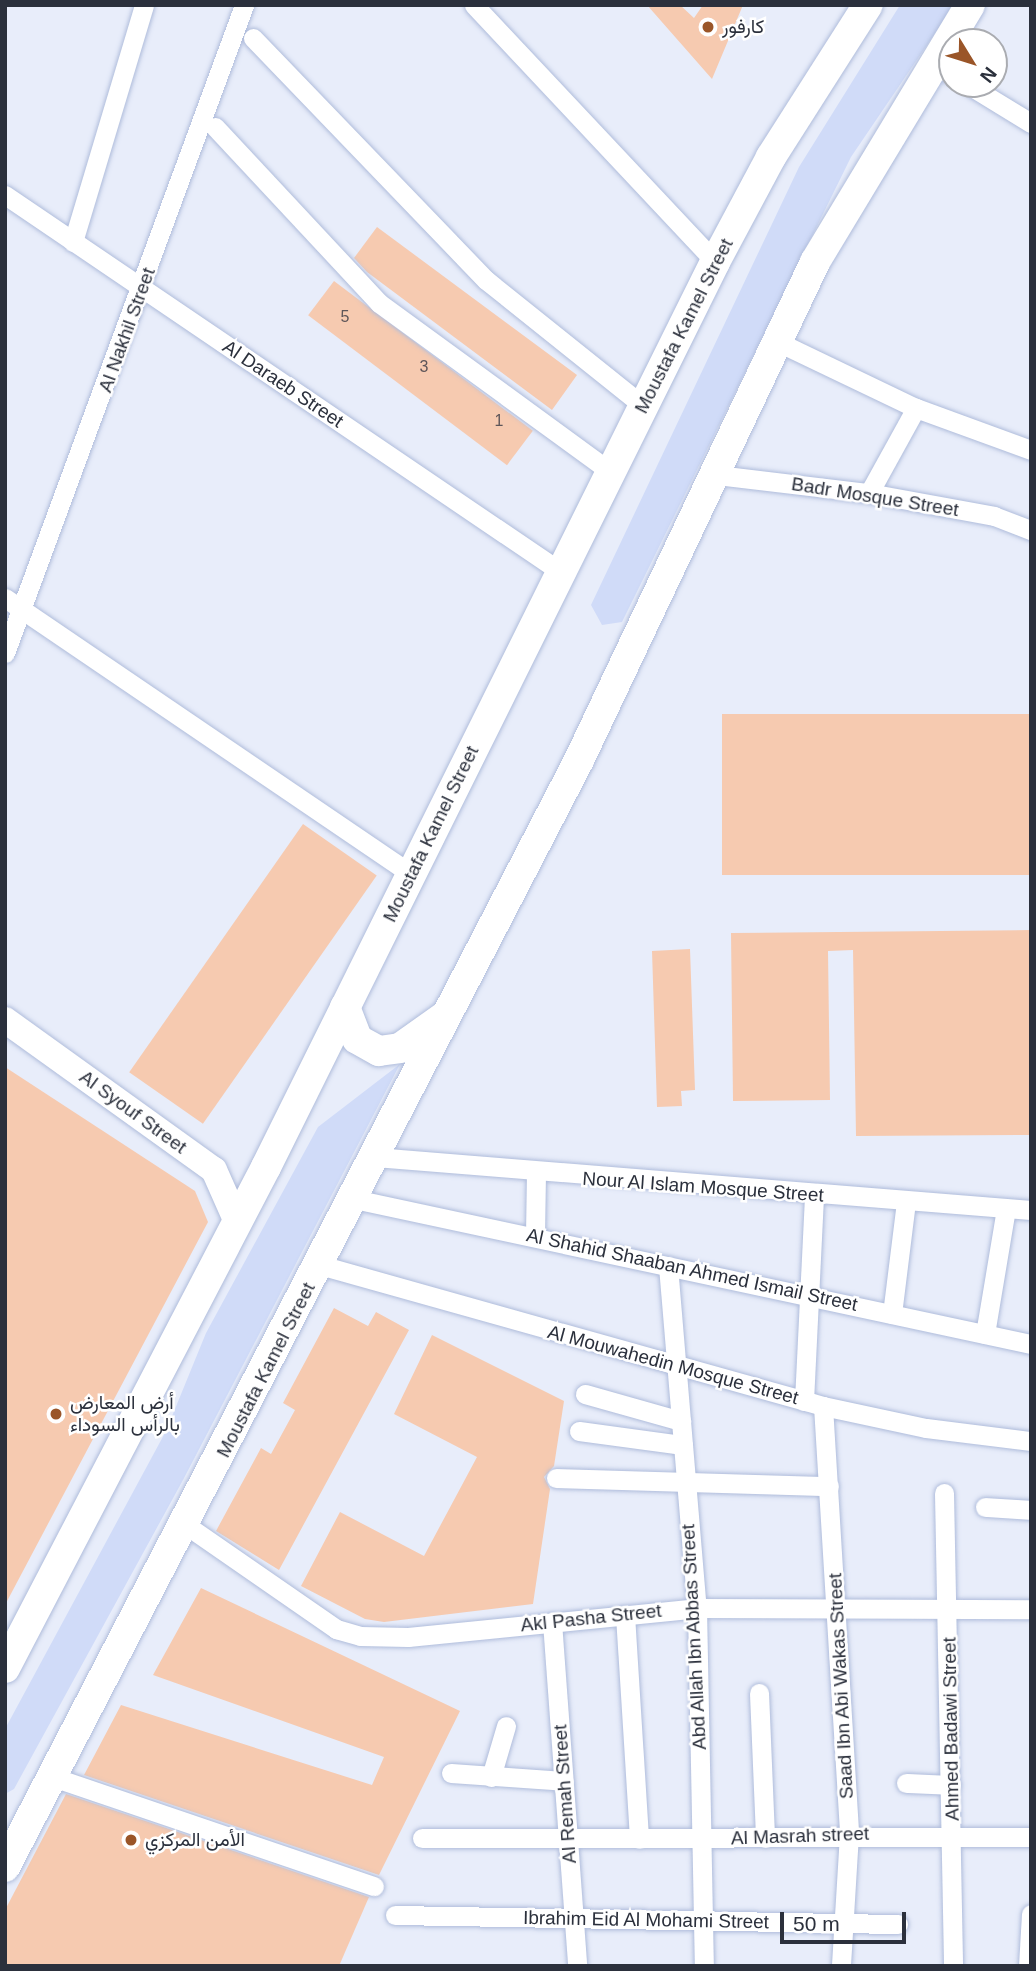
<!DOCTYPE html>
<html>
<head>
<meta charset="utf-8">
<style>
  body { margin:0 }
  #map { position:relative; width:1036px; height:1971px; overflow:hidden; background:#e8edfa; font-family:Arial,Vazirmatn,sans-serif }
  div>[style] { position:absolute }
  .green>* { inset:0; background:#d0dbf8 }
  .building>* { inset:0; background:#f6cab0; transform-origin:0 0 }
  .roads { filter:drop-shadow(0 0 2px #afbcdb) drop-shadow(0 0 2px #afbcdb) }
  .minor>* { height:19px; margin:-9.5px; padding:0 9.5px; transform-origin:9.5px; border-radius:9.5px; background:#fff }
  .secondary>* { height:26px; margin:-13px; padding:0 13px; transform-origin:13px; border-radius:13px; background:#fff }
  .primary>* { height:30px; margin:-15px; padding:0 15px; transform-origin:15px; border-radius:15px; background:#fff }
  .dots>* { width:19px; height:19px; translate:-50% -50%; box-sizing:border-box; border:4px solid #fff; border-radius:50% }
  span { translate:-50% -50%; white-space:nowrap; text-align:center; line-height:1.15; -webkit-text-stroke:5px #fff; paint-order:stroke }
  .number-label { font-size:16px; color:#5e5659 }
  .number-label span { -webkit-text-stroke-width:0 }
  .poi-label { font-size:19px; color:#2b303c }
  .left { translate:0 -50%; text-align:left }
  .street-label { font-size:19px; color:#2b303c }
  .frame { position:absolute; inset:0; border:7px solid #2b303c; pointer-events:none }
  .north { position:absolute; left:938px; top:28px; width:70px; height:70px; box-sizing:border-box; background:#fff; border:2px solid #aaacb1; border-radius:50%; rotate:128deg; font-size:19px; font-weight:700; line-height:28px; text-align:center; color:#2b303c }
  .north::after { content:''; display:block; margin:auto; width:24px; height:32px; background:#9a5528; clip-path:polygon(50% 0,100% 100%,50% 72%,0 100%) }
  .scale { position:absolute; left:780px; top:1912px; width:126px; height:32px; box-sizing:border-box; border:4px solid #2b303c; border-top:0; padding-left:9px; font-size:21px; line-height:24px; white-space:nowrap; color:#2b303c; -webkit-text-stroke:5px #fff; paint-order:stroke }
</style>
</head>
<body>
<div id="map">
  <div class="green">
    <div style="clip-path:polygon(900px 5px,954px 5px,851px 157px,622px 622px,602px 625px,591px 605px,799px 167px)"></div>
    <div style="clip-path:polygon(400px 1064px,183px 1480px,14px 1789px,5px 1794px,5px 1729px,166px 1431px,206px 1333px,318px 1127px)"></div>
  </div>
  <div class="building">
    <div style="clip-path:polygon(647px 5px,680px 5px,694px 18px,703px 5px,743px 5px,712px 79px)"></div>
    <div style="clip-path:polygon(377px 227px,577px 375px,552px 410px,367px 272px,354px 258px)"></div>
    <div style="left:334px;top:281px;width:249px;height:43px;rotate:37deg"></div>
    <div style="left:1031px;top:714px;width:161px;height:309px;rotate:90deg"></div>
    <div style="left:303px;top:824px;width:90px;height:303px;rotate:35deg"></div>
    <div style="clip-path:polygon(1031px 930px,1031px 1135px,856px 1136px,853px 950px,828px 951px,830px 1100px,733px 1101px,731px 933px)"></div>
    <div style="clip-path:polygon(690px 949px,695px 1090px,681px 1091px,682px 1106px,657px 1107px,652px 951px)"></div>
    <div style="clip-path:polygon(5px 1067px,195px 1191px,208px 1222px,5px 1605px)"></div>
    <div style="clip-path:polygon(334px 1308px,368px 1326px,376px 1312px,409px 1330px,279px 1570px,216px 1531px,261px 1448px,271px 1454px,295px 1410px,283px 1403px)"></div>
    <div style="clip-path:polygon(432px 1335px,564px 1401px,554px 1466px,544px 1477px,550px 1489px,533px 1604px,384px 1622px,365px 1619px,301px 1586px,340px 1512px,424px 1556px,477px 1457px,394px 1414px)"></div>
    <div style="clip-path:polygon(201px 1588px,460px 1711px,379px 1875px,84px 1775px,121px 1705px,372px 1785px,384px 1757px,153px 1675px)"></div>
    <div style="clip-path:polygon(66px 1794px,369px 1897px,339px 1966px,5px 1966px,5px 1910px)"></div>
  </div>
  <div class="roads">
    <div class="minor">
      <div style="left:474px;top:5px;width:352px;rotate:46.8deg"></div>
      <div style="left:253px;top:38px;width:336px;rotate:46.1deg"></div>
      <div style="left:486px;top:280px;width:201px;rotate:38.7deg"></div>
      <div style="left:933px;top:63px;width:22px;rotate:32deg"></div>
      <div style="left:967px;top:84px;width:75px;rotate:31.4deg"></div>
      <div style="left:215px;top:127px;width:241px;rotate:47deg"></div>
      <div style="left:379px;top:303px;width:287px;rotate:36.1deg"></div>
      <div style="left:5px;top:195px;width:672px;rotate:34.14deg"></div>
      <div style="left:73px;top:242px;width:247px;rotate:-73.3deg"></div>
      <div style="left:778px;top:342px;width:153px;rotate:25.6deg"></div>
      <div style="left:916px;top:408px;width:122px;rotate:20.1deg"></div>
      <div style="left:717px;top:475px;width:153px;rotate:6.8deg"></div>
      <div style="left:869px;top:493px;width:127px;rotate:10.4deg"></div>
      <div style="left:994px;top:516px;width:40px;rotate:21deg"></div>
      <div style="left:869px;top:493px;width:97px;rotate:-61.1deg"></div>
      <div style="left:5px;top:598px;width:491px;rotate:34.2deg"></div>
      <div style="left:5px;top:653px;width:691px;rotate:-69.75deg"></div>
      <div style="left:375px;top:1157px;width:658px;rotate:4.62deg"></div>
      <div style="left:354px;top:1199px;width:692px;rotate:12.09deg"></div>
      <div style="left:535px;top:1236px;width:62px;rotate:-89.1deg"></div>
      <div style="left:320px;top:1265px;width:522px;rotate:15.66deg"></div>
      <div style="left:823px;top:1406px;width:105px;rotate:12.1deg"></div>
      <div style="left:926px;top:1428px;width:106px;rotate:7.1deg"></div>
      <div style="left:668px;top:1266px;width:343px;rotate:85.2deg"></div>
      <div style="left:697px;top:1608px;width:358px;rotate:88.9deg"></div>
      <div style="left:892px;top:1314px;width:113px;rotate:-82.9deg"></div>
      <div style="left:985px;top:1334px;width:127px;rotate:-80.5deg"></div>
      <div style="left:585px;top:1394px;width:100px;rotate:15.7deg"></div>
      <div style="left:804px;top:1401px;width:206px;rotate:-87.2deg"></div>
      <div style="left:823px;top:1406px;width:429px;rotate:86.5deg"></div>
      <div style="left:849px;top:1834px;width:132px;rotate:93.5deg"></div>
      <div style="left:579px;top:1431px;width:105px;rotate:7.7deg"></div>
      <div style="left:556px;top:1478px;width:273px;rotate:1.7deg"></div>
      <div style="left:944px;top:1493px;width:473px;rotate:88.9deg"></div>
      <div style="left:985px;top:1507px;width:46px;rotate:3.7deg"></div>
      <div style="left:186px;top:1525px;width:183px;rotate:34.7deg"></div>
      <div style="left:336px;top:1629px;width:25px;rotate:16deg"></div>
      <div style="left:360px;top:1636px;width:48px;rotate:1.2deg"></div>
      <div style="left:408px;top:1637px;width:290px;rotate:-5.7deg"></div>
      <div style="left:697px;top:1608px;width:334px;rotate:0.2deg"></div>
      <div style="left:625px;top:1615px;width:224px;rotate:86.4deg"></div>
      <div style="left:552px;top:1622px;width:345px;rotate:85.8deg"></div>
      <div style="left:759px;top:1693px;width:145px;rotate:87.6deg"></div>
      <div style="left:451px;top:1773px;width:113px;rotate:4deg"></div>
      <div style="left:53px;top:1777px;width:339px;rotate:18.8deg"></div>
      <div style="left:491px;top:1777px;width:53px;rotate:-73.6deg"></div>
      <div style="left:906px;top:1783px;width:45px;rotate:2.5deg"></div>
      <div style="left:422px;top:1838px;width:609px;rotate:-0.09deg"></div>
      <div style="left:395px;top:1915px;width:503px;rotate:1.03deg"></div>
      <div style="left:1028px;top:1966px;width:52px;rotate:-86.7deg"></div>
    </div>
    <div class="secondary">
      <div style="left:5px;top:1020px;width:257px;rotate:35.7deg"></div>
      <div style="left:214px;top:1170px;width:57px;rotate:66.1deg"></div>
    </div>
    <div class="primary">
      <div style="left:345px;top:1007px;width:34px;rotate:69deg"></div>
      <div style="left:357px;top:1039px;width:25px;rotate:29deg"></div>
      <div style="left:379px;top:1051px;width:21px;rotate:-8deg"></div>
      <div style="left:400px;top:1048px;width:55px;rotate:-35.4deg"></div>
      <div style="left:5px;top:1668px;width:565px;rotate:-62.48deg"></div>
      <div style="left:266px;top:1167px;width:1010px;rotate:-63.61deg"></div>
      <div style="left:715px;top:262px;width:119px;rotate:-61.9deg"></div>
      <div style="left:771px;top:157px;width:180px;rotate:-57.5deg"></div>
      <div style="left:5px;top:1867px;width:1247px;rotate:-62.59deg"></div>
      <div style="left:579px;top:760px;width:551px;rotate:-64.64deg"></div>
      <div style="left:815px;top:262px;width:300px;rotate:-58.9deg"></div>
    </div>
  </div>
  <div class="dots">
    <div style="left:708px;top:27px;background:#9a5528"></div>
    <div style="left:56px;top:1414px;background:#9a5528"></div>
    <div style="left:131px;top:1840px;background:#9a5528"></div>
  </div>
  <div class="number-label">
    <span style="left:345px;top:317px">5</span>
    <span style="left:424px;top:367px">3</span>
    <span style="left:499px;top:421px">1</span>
  </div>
  <div class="poi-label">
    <span class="left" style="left:722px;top:27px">كارفور</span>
    <span class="left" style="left:70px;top:1414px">أرض المعارض<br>بالرأس السوداء</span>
    <span class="left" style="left:145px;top:1840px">الأمن المركزي</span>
  </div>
  <div class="street-label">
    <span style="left:684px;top:326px;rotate:-63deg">Moustafa Kamel Street</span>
    <span style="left:127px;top:330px;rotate:-70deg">Al Nakhil Street</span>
    <span style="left:283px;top:384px;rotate:34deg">Al Daraeb Street</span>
    <span style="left:875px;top:497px;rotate:9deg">Badr Mosque Street</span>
    <span style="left:431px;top:834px;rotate:-64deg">Moustafa Kamel Street</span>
    <span style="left:133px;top:1112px;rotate:36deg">Al Syouf Street</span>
    <span style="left:703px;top:1187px;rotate:4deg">Nour Al Islam Mosque Street</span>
    <span style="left:692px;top:1270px;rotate:12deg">Al Shahid Shaaban Ahmed Ismail Street</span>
    <span style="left:673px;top:1365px;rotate:15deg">Al Mouwahedin Mosque Street</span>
    <span style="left:266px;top:1370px;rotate:-63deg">Moustafa Kamel Street</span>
    <span style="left:591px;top:1618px;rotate:-6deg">Akl Pasha Street</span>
    <span style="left:694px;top:1637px;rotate:-93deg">Abd Allah Ibn Abbas Street</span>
    <span style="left:841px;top:1686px;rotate:-93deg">Saad Ibn Abi Wakas Street</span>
    <span style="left:951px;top:1729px;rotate:-91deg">Ahmed Badawi Street</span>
    <span style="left:565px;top:1794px;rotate:-94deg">Al Remah Street</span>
    <span style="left:800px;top:1836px;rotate:-2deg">Al Masrah street</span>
    <span style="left:646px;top:1920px;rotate:1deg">Ibrahim Eid Al Mohami Street</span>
  </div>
  <div class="frame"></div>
  <div class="north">N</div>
  <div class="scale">50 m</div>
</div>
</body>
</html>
